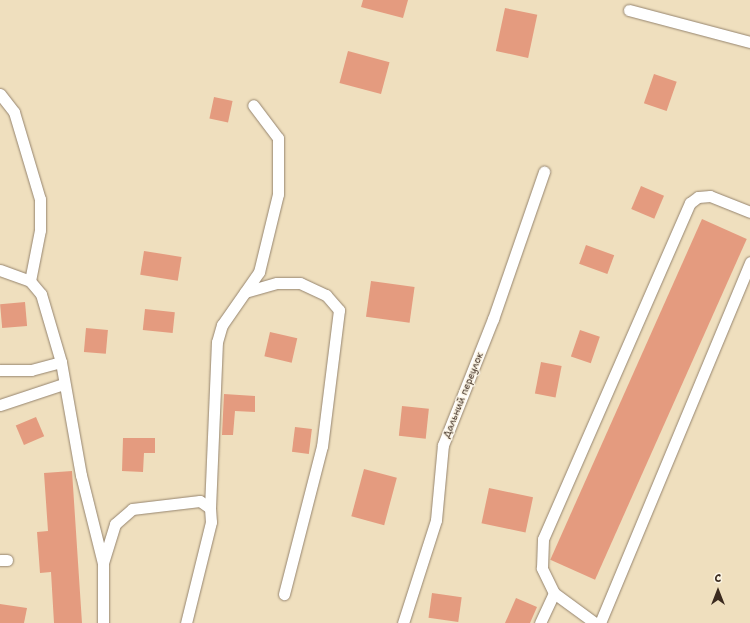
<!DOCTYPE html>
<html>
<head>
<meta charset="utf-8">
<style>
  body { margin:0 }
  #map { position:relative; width:750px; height:623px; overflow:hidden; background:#efdfbe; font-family:"Shantell Sans",sans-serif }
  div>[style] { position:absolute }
  .building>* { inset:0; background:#e49b7f; transform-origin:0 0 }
  .roads { filter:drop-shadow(0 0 1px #95846e) drop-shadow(0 0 1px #95846e) }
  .lane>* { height:11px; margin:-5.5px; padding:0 5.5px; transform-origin:5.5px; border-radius:5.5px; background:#fff }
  span { translate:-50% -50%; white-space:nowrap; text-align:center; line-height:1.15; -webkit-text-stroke:3px #fcf5e5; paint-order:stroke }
  .street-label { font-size:10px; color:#3b2a1e }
  .north { position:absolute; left:698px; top:571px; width:40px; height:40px; -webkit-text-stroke:3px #fcf5e5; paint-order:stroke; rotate:0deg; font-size:11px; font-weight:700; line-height:16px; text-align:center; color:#3b2a1e }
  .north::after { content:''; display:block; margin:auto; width:14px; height:18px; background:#3b2a1e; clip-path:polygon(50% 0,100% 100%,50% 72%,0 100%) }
</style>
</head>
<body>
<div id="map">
  <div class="building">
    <div style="clip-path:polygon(363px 0,408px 0,403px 18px,361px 7px)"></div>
    <div style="left:505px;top:8px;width:33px;height:44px;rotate:12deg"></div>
    <div style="left:348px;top:51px;width:43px;height:33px;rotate:15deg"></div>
    <div style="left:654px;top:74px;width:24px;height:31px;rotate:19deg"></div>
    <div style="left:214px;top:97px;width:19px;height:22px;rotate:12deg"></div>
    <div style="left:641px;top:186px;width:25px;height:25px;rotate:23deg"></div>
    <div style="left:702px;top:219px;width:49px;height:373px;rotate:24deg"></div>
    <div style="left:586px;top:245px;width:30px;height:20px;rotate:20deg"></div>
    <div style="left:144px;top:251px;width:38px;height:24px;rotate:9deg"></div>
    <div style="left:371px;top:281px;width:44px;height:36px;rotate:8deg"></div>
    <div style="left:25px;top:302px;width:24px;height:25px;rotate:85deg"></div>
    <div style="left:145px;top:309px;width:30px;height:21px;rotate:6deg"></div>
    <div style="left:86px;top:328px;width:22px;height:24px;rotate:5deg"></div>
    <div style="left:580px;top:330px;width:21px;height:28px;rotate:19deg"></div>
    <div style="left:270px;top:332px;width:28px;height:25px;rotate:13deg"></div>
    <div style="left:541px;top:362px;width:21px;height:32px;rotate:11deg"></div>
    <div style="clip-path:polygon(224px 394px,255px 396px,255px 412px,235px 411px,233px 435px,222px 435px)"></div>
    <div style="left:402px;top:406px;width:27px;height:30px;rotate:6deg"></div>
    <div style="left:36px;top:417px;width:21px;height:22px;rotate:67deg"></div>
    <div style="left:295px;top:427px;width:17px;height:25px;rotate:7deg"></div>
    <div style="clip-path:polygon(123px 438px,155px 438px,155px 453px,144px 453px,143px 472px,122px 471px)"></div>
    <div style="left:364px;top:469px;width:34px;height:49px;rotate:15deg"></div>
    <div style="clip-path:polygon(72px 471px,82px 623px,54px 623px,51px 572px,40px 573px,37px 532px,48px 531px,44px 473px)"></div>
    <div style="left:489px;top:488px;width:45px;height:36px;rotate:12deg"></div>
    <div style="left:432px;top:593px;width:30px;height:25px;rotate:8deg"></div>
    <div style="clip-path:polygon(516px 598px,537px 607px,530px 623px,505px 623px)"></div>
    <div style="clip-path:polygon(0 604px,27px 608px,24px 623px,0 623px)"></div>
  </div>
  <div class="roads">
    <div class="lane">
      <div style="left:629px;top:10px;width:125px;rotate:14.8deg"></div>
      <div style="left:0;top:94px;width:23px;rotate:52deg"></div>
      <div style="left:14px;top:112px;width:91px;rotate:73.4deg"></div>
      <div style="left:40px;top:199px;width:31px;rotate:90deg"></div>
      <div style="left:40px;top:230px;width:52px;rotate:101.1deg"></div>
      <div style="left:0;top:270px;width:32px;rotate:20deg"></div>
      <div style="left:30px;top:281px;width:17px;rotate:50deg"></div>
      <div style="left:41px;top:294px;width:71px;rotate:73.6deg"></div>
      <div style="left:61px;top:362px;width:115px;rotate:80deg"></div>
      <div style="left:81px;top:475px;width:91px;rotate:76deg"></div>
      <div style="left:245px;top:292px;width:33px;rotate:-16deg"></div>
      <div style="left:277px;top:283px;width:23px"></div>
      <div style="left:300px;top:283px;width:29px;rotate:25deg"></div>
      <div style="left:326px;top:295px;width:20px;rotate:49deg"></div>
      <div style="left:339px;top:310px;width:137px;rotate:97.1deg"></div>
      <div style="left:322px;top:446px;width:153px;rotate:104.4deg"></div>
      <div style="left:0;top:370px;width:31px"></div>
      <div style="left:31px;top:370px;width:31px;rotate:-15deg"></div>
      <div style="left:0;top:405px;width:66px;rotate:-18.4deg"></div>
      <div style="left:210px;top:508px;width:166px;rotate:-87.6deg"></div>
      <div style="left:217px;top:342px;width:18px;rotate:-74deg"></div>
      <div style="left:222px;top:325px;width:65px;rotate:-55.1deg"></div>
      <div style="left:259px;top:272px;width:80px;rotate:-76.3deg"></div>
      <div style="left:278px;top:194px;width:56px;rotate:-90deg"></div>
      <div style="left:278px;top:138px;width:41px;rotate:-127.1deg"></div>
      <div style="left:0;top:560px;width:7px"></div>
      <div style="left:554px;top:593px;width:28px;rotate:-116deg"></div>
      <div style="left:542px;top:568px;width:29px;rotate:-88deg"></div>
      <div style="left:543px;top:539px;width:367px;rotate:-66.4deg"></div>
      <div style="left:690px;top:203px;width:10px;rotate:-37deg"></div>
      <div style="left:698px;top:197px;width:12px;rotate:-5deg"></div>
      <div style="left:710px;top:196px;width:43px;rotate:21.8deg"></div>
      <div style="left:103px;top:623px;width:60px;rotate:-90deg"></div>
      <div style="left:103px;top:563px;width:41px;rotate:-72.9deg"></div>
      <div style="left:115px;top:524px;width:23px;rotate:-41deg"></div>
      <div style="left:132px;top:509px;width:68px;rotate:-6.7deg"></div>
      <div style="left:200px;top:501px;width:12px;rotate:35deg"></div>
      <div style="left:210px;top:508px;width:14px;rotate:86deg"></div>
      <div style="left:211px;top:522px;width:104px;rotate:103.9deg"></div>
      <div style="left:403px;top:623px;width:108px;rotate:-72.2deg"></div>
      <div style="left:436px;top:520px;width:75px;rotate:-84.7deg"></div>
      <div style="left:443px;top:445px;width:136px;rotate:-68.4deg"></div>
      <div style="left:493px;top:319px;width:156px;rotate:-70.9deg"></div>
      <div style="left:540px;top:623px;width:33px;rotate:-65deg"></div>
      <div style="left:554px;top:593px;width:51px;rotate:36.2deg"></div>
      <div style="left:600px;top:623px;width:391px;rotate:-67.4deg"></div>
    </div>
  </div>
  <div class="street-label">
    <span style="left:463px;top:395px;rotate:-68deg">Дальний переулок</span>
  </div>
  <div class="north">С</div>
</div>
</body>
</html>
